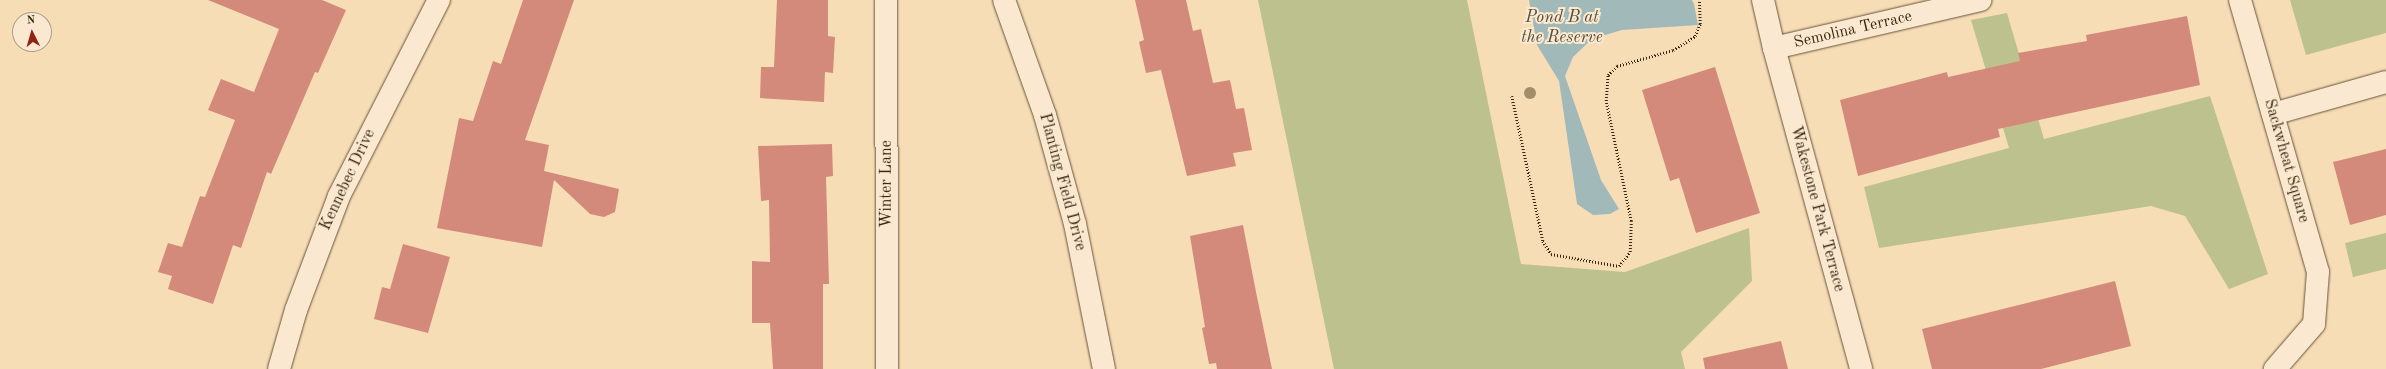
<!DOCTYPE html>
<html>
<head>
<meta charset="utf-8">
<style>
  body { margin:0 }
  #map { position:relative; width:2386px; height:369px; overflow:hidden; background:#f7ddb6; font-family:"Old Standard TT",serif }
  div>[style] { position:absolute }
  .green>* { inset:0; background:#bcc18e }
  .water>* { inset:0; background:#a2b9ba }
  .building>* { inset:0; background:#d48a7a }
  .path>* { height:2.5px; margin-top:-1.25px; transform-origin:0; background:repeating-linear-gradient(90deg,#37270e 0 1px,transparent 0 3px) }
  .roads { filter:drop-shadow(0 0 1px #675438) drop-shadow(0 0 1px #675438) }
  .minor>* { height:22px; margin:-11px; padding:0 11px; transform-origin:11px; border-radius:11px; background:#fae9d0 }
  .trees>* { width:12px; height:12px; margin:-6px; border-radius:50%; background:#a08e6b }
  span { translate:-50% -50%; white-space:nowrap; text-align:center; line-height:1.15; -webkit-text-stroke:4px #fae9d0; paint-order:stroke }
  .street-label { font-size:16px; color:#37270e }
  .water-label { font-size:17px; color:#524c39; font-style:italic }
  .north { position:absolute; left:12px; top:12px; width:40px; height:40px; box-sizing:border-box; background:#fae9d0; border:1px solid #ac9b82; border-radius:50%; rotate:355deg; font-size:11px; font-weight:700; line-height:16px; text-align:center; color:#37270e }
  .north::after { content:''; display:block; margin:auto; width:14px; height:18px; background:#8f2418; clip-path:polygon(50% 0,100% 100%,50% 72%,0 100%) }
</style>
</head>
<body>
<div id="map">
  <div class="green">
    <div style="clip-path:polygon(1258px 0,1467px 0,1521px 264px,1625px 272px,1749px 228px,1752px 281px,1681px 352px,1685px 369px,1334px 369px)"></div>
    <div style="clip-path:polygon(2290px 0,2386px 0,2386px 33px,2306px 55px)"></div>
    <div style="clip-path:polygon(2007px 13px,2044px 139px,2210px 96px,2268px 274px,2229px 289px,2185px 216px,2151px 206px,1879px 248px,1864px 187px,2009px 148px,1971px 20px)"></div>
    <div style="clip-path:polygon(2386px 233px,2386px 269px,2353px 277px,2345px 243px)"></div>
  </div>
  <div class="water">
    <div style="clip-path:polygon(1529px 0,1692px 0,1694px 4px,1698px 25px,1622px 30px,1592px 39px,1573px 57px,1565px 76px,1601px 180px,1619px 209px,1610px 214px,1593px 215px,1577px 204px,1559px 81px,1537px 45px)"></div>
  </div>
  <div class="building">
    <div style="clip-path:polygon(208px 0,322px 0,346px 10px,318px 73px,315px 72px,271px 174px,267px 172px,241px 248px,233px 245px,213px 304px,168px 289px,172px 276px,158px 272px,168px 243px,182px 247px,200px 196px,205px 197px,235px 120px,208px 110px,221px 79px,254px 92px,279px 29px)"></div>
    <div style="clip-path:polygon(523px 0,574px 0,525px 140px,549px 145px,544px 171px,619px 189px,615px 212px,604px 217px,590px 214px,554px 180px,542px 247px,437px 228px,459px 118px,473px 121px,493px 61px,501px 64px)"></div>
    <div style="clip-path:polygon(777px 0,828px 0,828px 36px,835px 37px,833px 73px,825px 72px,824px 102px,760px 98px,761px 67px,774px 67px)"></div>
    <div style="clip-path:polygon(1135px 0,1186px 0,1193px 31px,1201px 29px,1213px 83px,1230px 80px,1236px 109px,1244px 108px,1252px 150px,1233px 153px,1236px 166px,1187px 176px,1161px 70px,1146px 73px,1139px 42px,1144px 40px)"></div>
    <div style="clip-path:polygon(2187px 16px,2200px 85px,1998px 129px,2000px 137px,1858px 176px,1840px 100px,1947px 72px,1948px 77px,2020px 61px,2018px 53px,2087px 41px,2086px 35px)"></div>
    <div style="clip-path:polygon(1715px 67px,1760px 213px,1696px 233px,1679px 178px,1670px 181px,1642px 90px)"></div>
    <div style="clip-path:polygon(832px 144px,833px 176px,826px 177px,829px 284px,823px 284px,823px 369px,773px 369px,770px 323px,752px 323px,752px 261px,770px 262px,769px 200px,761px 201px,758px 146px)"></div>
    <div style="clip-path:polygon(2386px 149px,2386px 215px,2350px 225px,2333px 162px)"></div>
    <div style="clip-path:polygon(1243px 225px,1256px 292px,1272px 369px,1217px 369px,1216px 363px,1209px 364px,1202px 328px,1205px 327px,1190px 236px)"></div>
    <div style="clip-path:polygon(403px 244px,450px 257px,428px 333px,374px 319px,382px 287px,390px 289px)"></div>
    <div style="clip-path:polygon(2115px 281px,2131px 346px,2041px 369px,1932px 369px,1922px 329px)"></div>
    <div style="clip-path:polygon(1781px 341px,1788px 369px,1705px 369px,1703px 358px)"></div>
  </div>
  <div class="path">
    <div style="left:1512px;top:96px;width:148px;rotate:77.9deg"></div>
    <div style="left:1543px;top:241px;width:15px;rotate:58deg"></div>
    <div style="left:1551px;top:254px;width:69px;rotate:10deg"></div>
    <div style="left:1619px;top:266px;width:18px;rotate:-52deg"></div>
    <div style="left:1630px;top:252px;width:31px;rotate:-88deg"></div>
    <div style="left:1631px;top:221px;width:123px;rotate:-101.8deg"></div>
    <div style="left:1606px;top:101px;width:26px;rotate:-86deg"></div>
    <div style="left:1608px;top:75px;width:13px;rotate:-45deg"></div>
    <div style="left:1617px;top:66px;width:58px;rotate:-15.9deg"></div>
    <div style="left:1673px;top:50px;width:26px;rotate:-32deg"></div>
    <div style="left:1695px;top:36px;width:13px;rotate:-67deg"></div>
    <div style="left:1700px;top:24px;width:24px;rotate:-92deg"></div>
  </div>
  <div class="roads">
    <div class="minor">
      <div style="left:886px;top:0;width:369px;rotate:89.8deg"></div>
      <div style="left:1004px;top:0;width:122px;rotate:70.4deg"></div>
      <div style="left:1045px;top:115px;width:113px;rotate:74.6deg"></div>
      <div style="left:1075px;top:224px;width:148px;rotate:78.7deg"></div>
      <div style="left:1763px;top:0;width:49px;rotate:77.1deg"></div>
      <div style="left:1774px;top:48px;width:212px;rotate:-13.1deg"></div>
      <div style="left:2240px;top:0;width:283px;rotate:74deg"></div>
      <div style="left:2318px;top:272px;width:52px;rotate:94.4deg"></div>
      <div style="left:2314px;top:324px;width:60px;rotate:130.9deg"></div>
      <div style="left:1774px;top:48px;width:333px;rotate:74.8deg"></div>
      <div style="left:2273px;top:114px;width:117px;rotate:-15.8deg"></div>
      <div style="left:279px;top:369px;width:61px;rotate:-73.9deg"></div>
      <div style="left:296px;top:310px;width:122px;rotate:-69.3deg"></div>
      <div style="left:339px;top:196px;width:220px;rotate:-63deg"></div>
    </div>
  </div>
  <div class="trees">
    <div style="left:1530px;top:93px"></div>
  </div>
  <div class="street-label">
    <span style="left:1853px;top:30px;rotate:-13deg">Semolina Terrace</span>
    <span style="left:2286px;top:161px;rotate:74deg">Sackwheat Square</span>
    <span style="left:348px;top:180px;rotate:-65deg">Kennebec Drive</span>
    <span style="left:1062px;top:182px;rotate:75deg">Planting Field Drive</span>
    <span style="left:887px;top:184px;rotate:-90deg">Winter Lane</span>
    <span style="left:1817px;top:209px;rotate:75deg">Wakestone Park Terrace</span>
  </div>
  <div class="water-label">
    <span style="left:1562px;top:28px">Pond B at<br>the Reserve</span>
  </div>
  <div class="north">N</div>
</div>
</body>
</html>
